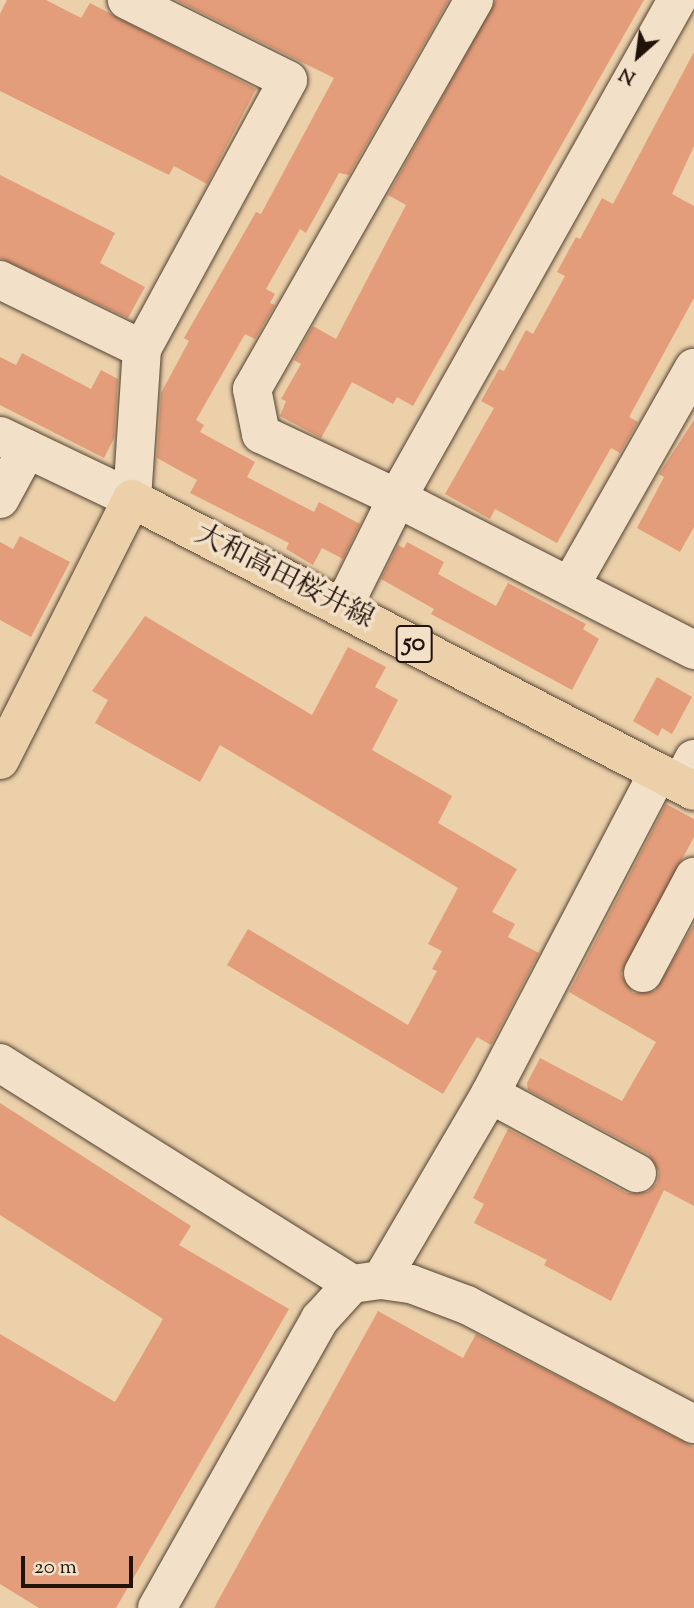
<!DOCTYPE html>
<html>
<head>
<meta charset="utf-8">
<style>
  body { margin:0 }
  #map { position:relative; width:694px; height:1608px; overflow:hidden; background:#ebd0aa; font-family:"Sorts Mill Goudy","Noto Serif JP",serif }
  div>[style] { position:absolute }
  .building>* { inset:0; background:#e39d7a }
  .roads { filter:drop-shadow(0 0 2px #544232) drop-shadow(0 0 2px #544232) }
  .minor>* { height:38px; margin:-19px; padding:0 19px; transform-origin:19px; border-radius:19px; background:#f2e0c8 }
  .major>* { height:38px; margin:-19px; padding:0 19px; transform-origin:19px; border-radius:19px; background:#ebd0aa }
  span { translate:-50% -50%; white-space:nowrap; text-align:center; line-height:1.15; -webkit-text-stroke:7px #f2e0c8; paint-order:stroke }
  .shield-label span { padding:2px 5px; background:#f2e0c8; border:2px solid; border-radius:5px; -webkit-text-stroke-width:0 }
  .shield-label { font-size:26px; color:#21120a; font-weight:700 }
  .street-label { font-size:28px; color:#21120a }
  .north { position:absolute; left:603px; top:21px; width:70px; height:70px; -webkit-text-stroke:5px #f2e0c8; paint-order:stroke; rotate:208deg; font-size:19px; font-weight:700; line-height:28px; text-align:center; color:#21120a }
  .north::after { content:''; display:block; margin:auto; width:24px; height:32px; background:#21120a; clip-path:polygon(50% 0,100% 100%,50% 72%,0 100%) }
  .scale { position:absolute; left:21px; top:1556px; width:112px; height:32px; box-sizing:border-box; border:4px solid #21120a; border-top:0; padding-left:9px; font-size:21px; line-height:24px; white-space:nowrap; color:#21120a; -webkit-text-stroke:5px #f2e0c8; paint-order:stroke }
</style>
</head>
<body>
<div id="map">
  <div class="building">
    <div style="clip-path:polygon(7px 0,46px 0,81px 18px,90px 3px,256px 89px,207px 184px,174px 166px,169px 175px,0 91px,0 14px)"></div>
    <div style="clip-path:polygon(176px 0,449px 0,349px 175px,339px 173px,306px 233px,300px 229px,266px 289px,275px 294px,270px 303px,275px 305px,255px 339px,245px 334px,196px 420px,204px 425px,200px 432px,255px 462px,247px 477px,314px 512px,319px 502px,360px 524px,343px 559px,322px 548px,313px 565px,286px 549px,289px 543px,190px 493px,197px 480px,157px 458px,161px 393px,189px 341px,184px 338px,256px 212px,261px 214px,334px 78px)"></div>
    <div style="clip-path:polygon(496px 0,644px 0,413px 406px,397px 397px,393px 404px,352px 382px,321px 438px,280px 416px,286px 401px,281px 399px,301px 364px,294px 360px,313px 326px,336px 339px,406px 205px,388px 195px)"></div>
    <div style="clip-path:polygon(694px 52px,694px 146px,672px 194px,694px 206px,694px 298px,629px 417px,638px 422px,620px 453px,611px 448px,557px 543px,495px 509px,490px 519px,445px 494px,494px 408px,481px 401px,499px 369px,504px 371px,526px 330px,533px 334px,565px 276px,557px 272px,576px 237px,580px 239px,602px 198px,613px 204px)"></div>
    <div style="clip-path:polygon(0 175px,115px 233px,100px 263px,145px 287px,128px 318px,0 258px)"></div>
    <div style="clip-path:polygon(22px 353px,91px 389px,101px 370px,118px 379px,114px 438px,104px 458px,0 405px,0 357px,16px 365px)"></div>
    <div style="clip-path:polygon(694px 420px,694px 527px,680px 552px,637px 528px,664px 477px,659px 474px)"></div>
    <div style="clip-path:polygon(20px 536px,70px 562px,31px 637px,0 620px,0 542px,13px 549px)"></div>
    <div style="clip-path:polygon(407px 542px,444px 562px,438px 574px,496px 606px,508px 583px,586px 624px,583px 629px,599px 639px,572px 690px,431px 614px,434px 609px,381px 579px,398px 545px,404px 548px)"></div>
    <div style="clip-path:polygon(145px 616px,312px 715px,348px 647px,386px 667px,375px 687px,398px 700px,372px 750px,452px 796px,438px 823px,517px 869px,492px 912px,515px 924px,508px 937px,539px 953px,491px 1045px,477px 1037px,443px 1094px,227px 965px,248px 929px,408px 1025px,437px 971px,432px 969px,442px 951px,428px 944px,458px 888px,220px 745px,200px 782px,95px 723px,108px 700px,92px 691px)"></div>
    <div style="clip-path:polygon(657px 677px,692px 697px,672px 734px,662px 728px,658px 736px,633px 721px)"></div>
    <div style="clip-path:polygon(666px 804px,694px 819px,694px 837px,621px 974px,633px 993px,655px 991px,694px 924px,694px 1206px,664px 1190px,611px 1301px,544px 1265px,547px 1260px,474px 1223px,484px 1204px,473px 1198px,508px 1129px,627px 1193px,648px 1192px,657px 1183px,659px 1172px,648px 1154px,528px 1090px,527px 1083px,540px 1058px,622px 1101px,656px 1042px,569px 992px)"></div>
    <div style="clip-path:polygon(0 1103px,191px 1226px,179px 1245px,289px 1309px,116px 1608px,39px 1608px,0 1584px,0 1334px,115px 1402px,163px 1319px,0 1215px)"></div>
    <div style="clip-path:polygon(378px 1311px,463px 1358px,476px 1334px,694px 1447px,694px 1608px,214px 1608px)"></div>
  </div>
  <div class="roads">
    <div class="minor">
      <div style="left:474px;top:0;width:448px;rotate:119.7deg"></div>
      <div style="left:252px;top:389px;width:46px;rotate:78.7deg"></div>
      <div style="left:261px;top:434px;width:150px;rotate:25.2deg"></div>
      <div style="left:397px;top:498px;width:334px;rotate:27.1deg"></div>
      <div style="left:0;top:280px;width:158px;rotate:25.9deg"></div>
      <div style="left:0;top:436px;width:146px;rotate:25.5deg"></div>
      <div style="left:132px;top:499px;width:150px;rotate:-86.2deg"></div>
      <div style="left:142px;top:349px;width:306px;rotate:-61.5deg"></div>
      <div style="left:288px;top:80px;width:180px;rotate:-153.6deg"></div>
      <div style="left:0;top:499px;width:57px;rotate:-61.6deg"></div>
      <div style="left:570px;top:586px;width:251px;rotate:-60.4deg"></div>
      <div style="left:343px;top:607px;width:122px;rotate:-63.6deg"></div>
      <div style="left:397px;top:498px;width:571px;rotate:-60.65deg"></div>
      <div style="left:681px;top:784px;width:28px;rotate:-63deg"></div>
      <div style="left:643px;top:973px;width:109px;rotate:-62deg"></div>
      <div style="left:0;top:1063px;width:416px;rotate:32.1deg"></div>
      <div style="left:352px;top:1284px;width:29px;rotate:-8deg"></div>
      <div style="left:381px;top:1280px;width:30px;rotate:8deg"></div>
      <div style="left:411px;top:1284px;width:60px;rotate:20.6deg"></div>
      <div style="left:467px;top:1305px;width:256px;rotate:27.7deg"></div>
      <div style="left:490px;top:1094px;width:167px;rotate:28.3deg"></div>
      <div style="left:381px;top:1280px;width:216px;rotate:-59.6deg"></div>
      <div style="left:490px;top:1094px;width:363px;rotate:-62.4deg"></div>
      <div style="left:157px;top:1608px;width:332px;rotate:-60.6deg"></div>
      <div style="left:320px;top:1319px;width:47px;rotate:-47.6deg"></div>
    </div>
    <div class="major">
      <div style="left:0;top:760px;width:292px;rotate:-63.2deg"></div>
      <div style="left:132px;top:499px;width:633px;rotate:27.46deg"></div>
    </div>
  </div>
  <div class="shield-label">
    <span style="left:414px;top:644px">50</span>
  </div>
  <div class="street-label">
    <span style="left:284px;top:577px;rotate:27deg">大和高田桜井線</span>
  </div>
  <div class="north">N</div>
  <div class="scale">20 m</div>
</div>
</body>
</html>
